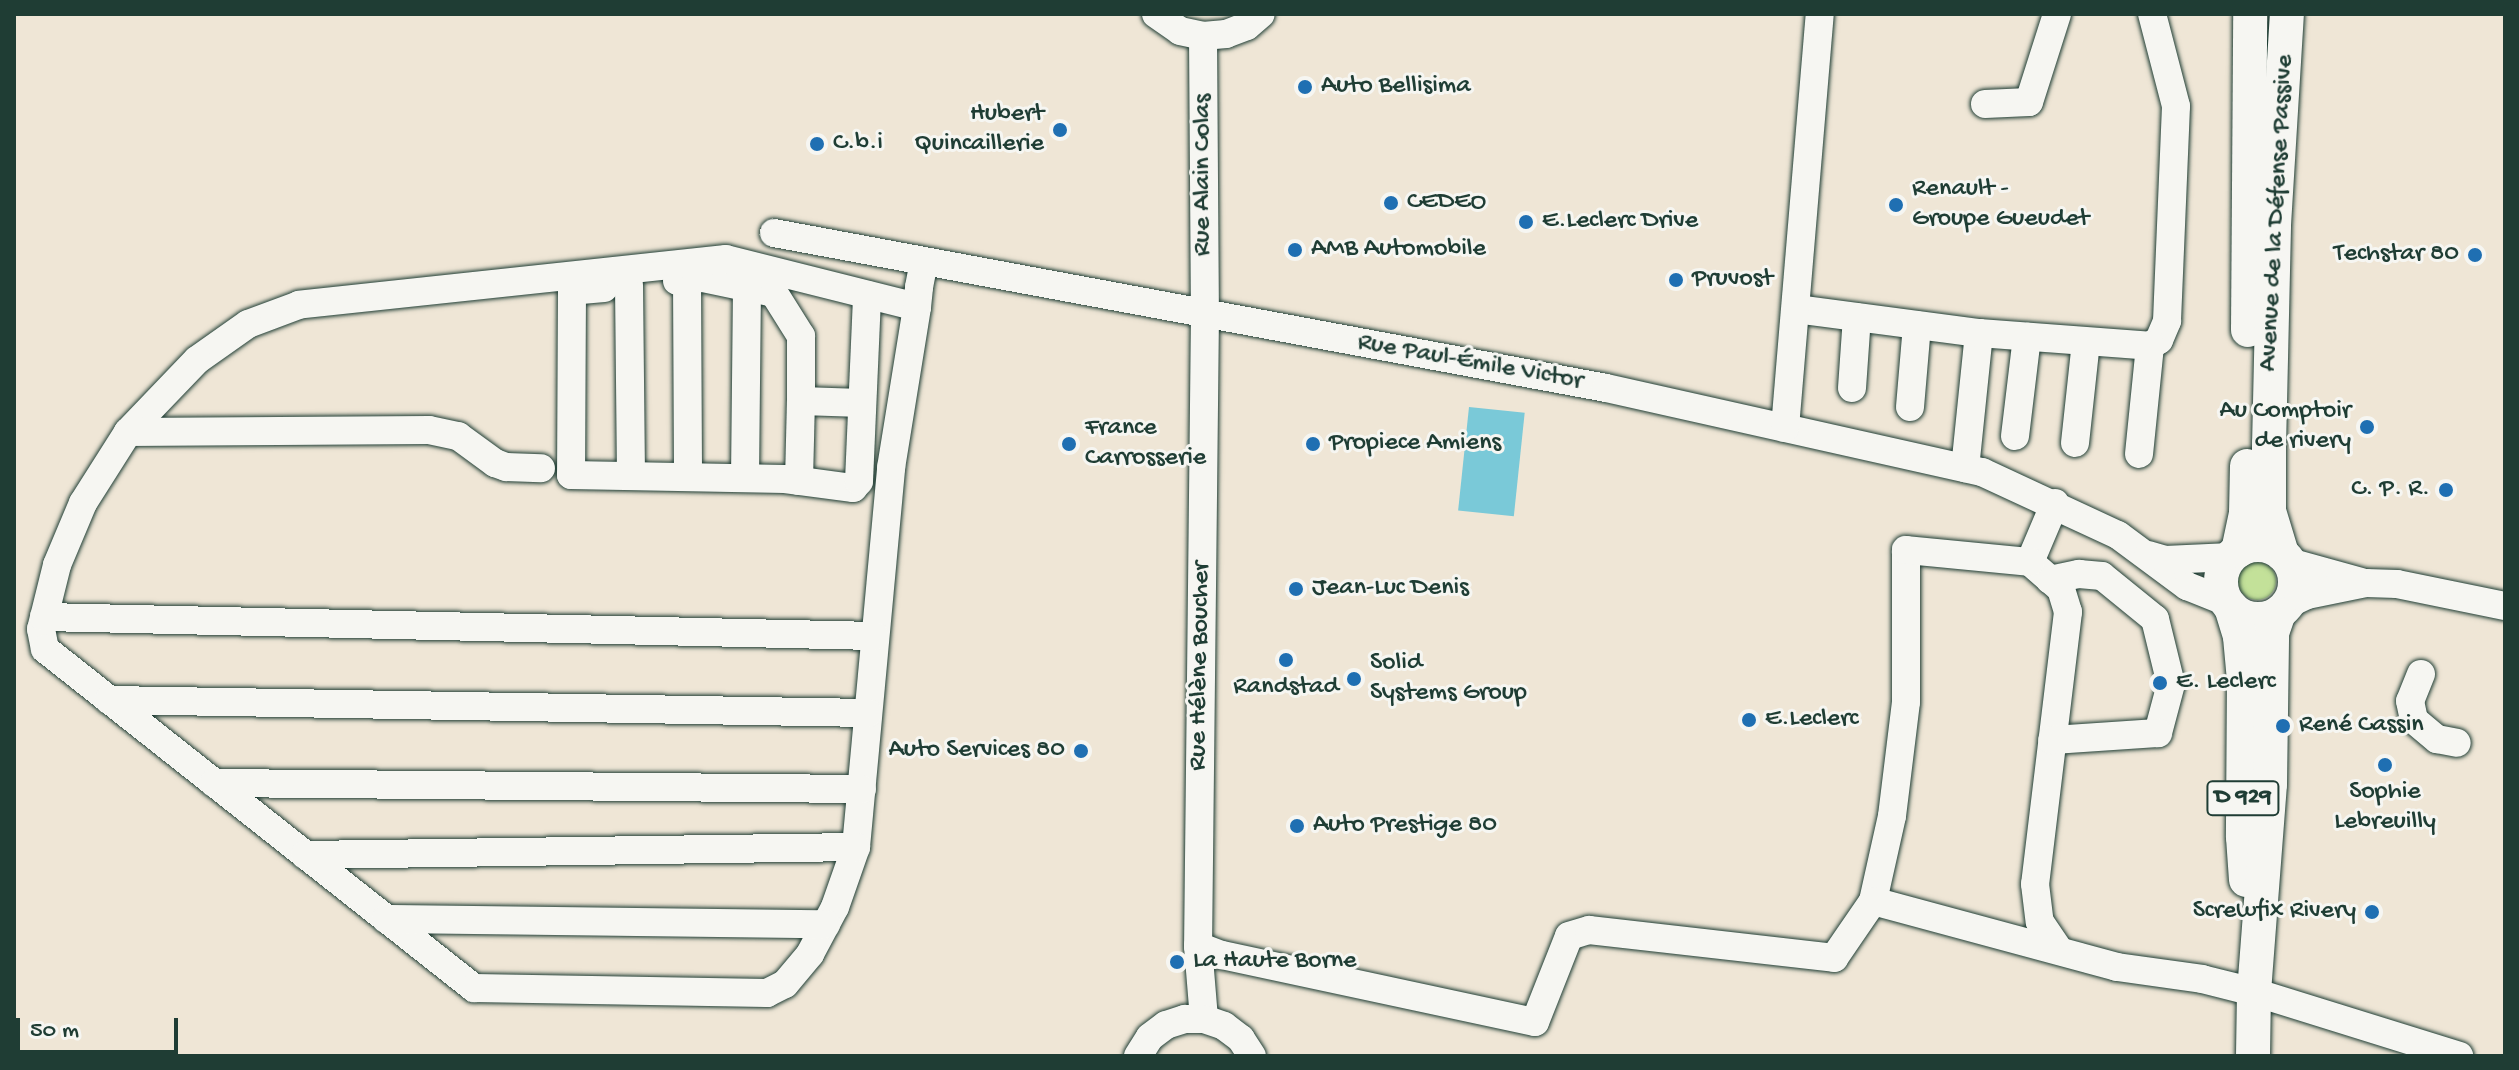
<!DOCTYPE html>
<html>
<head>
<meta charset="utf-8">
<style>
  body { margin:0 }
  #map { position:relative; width:2519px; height:1070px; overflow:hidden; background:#efe6d6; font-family:"Gochi Hand",sans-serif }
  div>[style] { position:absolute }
  .green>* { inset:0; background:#c3e199 }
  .round { border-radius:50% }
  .water>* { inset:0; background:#7ac9d8; transform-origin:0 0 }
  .roads { filter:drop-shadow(0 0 2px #1f3d34) drop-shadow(0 0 2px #1f3d34) }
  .minor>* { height:28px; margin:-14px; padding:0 14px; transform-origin:14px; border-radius:14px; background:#f6f6f2 }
  .major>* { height:34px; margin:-17px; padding:0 17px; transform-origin:17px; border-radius:17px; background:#f6f6f2 }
  .major>.ring { margin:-17px; padding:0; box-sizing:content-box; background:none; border:34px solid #f6f6f2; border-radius:50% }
  .dots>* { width:22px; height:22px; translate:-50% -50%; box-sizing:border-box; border:4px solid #f6f6f2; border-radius:50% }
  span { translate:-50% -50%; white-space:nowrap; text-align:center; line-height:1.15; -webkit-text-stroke:6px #f6f6f2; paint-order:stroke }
  .shield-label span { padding:2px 6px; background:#f6f6f2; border:2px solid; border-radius:6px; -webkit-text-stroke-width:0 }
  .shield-label { font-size:24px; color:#1f3d34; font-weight:700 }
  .poi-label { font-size:26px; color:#1f3d34 }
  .left { translate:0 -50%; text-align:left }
  .right { translate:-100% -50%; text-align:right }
  .street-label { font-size:26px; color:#1f3d34 }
  .frame { position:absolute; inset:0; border:16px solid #1f3d34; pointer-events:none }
  .scale { position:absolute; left:16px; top:1018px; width:162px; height:36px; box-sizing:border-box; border:4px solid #1f3d34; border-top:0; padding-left:10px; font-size:24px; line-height:28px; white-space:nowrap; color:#1f3d34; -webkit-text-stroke:6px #f6f6f2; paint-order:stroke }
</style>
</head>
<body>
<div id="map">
  <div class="green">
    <div class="round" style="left:2238px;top:562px;width:38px;height:38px"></div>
  </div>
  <div class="water">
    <div style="left:1469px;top:407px;width:56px;height:104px;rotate:6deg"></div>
  </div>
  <div class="roads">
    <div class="minor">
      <div style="left:1156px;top:14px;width:29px;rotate:35deg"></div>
      <div style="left:1180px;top:31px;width:24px;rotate:12deg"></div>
      <div style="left:1203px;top:36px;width:23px;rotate:-5deg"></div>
      <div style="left:1226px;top:34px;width:22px;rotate:-21deg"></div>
      <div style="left:1247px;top:26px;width:18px;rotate:-41deg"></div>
      <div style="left:1203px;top:36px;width:278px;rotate:89.6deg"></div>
      <div style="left:1205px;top:314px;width:632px;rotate:90.63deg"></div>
      <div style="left:1198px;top:946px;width:73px;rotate:85.3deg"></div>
      <div style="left:1985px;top:104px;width:44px;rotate:-2.6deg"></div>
      <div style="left:2029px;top:102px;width:92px;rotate:-72.3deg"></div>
      <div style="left:774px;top:233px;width:846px;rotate:10.55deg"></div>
      <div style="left:1606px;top:388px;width:385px;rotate:12.6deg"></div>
      <div style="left:1982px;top:472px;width:150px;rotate:24.9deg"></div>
      <div style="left:2118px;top:535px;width:86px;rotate:36.5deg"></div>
      <div style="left:2187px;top:586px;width:43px;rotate:21.8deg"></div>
      <div style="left:687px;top:280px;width:197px;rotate:89.7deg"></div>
      <div style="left:677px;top:281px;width:26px;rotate:-7deg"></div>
      <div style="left:703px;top:278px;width:73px;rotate:11.9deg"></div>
      <div style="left:774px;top:293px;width:51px;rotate:57.9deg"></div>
      <div style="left:801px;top:336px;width:65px;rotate:90deg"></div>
      <div style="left:801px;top:401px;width:61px;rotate:1.9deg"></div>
      <div style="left:629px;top:285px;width:191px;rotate:89.4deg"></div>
      <div style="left:604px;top:288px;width:32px;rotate:175deg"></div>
      <div style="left:572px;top:291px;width:184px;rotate:90.3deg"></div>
      <div style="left:571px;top:475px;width:214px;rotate:1.1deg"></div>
      <div style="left:785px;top:479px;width:69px;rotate:7.5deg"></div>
      <div style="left:853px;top:488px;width:9px;rotate:-49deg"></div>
      <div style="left:859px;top:481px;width:186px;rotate:-87.5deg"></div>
      <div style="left:917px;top:307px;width:197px;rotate:-165.9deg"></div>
      <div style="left:726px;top:259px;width:429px;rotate:173.9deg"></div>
      <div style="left:299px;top:305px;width:54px;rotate:159.6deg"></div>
      <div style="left:248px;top:324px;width:62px;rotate:144.8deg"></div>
      <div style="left:197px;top:360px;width:100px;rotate:133.8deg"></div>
      <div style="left:128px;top:432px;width:84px;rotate:122.4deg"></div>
      <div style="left:83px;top:503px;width:67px;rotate:112.8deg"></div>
      <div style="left:57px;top:565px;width:66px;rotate:104deg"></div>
      <div style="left:41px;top:629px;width:20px;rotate:79deg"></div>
      <div style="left:45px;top:649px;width:547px;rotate:38.32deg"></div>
      <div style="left:474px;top:988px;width:293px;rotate:1deg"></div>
      <div style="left:767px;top:993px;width:20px;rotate:-27deg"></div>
      <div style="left:785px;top:984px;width:39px;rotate:-50deg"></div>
      <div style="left:810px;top:954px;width:53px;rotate:-62deg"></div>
      <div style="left:835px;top:907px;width:64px;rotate:-70.7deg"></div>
      <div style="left:856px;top:847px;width:381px;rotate:-84.7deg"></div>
      <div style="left:891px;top:468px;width:163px;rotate:-80.8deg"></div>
      <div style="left:917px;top:307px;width:20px;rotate:-84deg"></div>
      <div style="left:919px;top:287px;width:26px;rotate:-79deg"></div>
      <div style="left:1796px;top:309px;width:185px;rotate:7.5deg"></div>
      <div style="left:1979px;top:333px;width:136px;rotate:95.9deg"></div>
      <div style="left:1979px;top:333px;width:171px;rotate:4.3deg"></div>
      <div style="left:2150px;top:346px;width:11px;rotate:-34deg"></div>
      <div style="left:2159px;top:340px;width:21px;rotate:-67deg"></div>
      <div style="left:2167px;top:321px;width:215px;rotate:-87.6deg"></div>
      <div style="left:2176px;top:106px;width:95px;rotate:-104.6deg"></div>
      <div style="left:1852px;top:388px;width:71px;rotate:-86deg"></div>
      <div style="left:1910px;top:407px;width:82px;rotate:-85.1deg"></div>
      <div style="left:1785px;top:428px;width:415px;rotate:-85.2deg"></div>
      <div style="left:128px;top:432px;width:301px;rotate:-0.4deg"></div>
      <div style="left:429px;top:430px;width:30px;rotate:12deg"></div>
      <div style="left:458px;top:436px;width:46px;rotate:36.1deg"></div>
      <div style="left:495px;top:463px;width:12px;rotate:20deg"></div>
      <div style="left:506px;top:467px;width:35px;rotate:2deg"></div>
      <div style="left:2015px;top:436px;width:100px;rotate:-83.1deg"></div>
      <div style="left:2075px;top:443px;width:102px;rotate:-83.8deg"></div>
      <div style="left:2139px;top:454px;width:109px;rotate:-84.2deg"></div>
      <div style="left:745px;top:478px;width:191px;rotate:-89.4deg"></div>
      <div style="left:799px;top:481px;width:80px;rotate:-88.6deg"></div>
      <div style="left:2055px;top:503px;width:64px;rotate:113deg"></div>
      <div style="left:2030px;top:562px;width:41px;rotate:41.1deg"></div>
      <div style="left:2061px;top:589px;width:24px;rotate:73deg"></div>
      <div style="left:2068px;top:612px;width:274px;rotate:96.9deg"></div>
      <div style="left:2035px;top:884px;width:38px;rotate:83deg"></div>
      <div style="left:2040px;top:922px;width:34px;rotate:56deg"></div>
      <div style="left:2148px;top:555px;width:18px;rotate:16deg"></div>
      <div style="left:2165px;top:560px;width:66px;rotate:-2.6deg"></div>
      <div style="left:2289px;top:562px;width:75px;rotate:15.5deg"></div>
      <div style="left:2050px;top:580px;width:30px;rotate:-12deg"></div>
      <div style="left:2079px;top:574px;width:23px;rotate:5deg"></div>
      <div style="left:2102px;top:576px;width:68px;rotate:39.1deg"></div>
      <div style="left:2155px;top:619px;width:67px;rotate:76.2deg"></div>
      <div style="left:2171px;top:684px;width:51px;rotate:104.9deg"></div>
      <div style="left:2158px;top:733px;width:106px;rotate:176.2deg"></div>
      <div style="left:2288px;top:604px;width:21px;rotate:-25deg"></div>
      <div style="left:2307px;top:595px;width:60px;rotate:-11.5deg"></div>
      <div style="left:2366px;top:583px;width:31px;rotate:2deg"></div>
      <div style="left:2397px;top:584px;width:110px;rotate:11.5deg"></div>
      <div style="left:44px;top:617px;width:831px;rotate:1.31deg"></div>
      <div style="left:2421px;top:674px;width:29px;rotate:112deg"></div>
      <div style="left:2410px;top:701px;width:19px;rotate:78deg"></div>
      <div style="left:2414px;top:720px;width:30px;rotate:40deg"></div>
      <div style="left:2437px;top:739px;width:20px;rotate:11deg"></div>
      <div style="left:109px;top:700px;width:759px;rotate:0.98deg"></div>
      <div style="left:214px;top:783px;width:648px;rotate:0.53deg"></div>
      <div style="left:305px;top:855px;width:551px;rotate:-0.83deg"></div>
      <div style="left:1873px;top:901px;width:87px;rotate:-77.4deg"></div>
      <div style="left:1892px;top:816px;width:115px;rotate:-83deg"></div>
      <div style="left:1906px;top:702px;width:152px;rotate:-90deg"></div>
      <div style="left:1906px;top:550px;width:125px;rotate:5.5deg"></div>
      <div style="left:386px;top:919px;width:440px;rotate:0.7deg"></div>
      <div style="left:1198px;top:946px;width:26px;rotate:21deg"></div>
      <div style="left:1222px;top:955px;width:320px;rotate:12.1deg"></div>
      <div style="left:1535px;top:1022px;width:92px;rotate:-68.4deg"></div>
      <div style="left:1569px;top:936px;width:21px;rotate:-17deg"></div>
      <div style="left:1589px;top:930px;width:247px;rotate:6.5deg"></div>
      <div style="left:1834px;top:958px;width:69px;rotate:-55.6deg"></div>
      <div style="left:1873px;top:901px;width:253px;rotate:15.1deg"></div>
      <div style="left:2117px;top:967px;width:86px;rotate:8deg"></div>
      <div style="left:2202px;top:979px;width:54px;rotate:14deg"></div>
      <div style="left:2254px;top:992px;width:215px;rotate:17.3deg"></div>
      <div style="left:1138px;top:1056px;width:22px;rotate:-58deg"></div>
      <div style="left:1150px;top:1037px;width:20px;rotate:-37deg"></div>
      <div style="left:1166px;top:1025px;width:20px;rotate:-18deg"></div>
      <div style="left:1185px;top:1019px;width:19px"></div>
      <div style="left:1204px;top:1019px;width:21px;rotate:19deg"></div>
      <div style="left:1224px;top:1026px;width:21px;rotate:37deg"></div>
      <div style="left:1241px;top:1039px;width:20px;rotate:57deg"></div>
    </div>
    <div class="major">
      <div style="left:2248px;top:330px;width:316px;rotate:-89.6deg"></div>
      <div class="ring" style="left:2221px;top:545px;width:40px;height:40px"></div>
      <div style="left:2238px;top:551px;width:39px;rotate:-78deg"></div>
      <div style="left:2246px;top:513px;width:47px;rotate:-88.8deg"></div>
      <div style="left:2282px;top:554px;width:45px;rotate:-106.8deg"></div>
      <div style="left:2269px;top:511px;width:64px;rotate:-90deg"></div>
      <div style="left:2269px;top:447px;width:222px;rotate:-88.7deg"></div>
      <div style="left:2274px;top:225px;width:211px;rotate:-86.5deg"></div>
      <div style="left:2231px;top:607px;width:31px;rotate:73deg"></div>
      <div style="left:2240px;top:637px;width:43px;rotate:84.7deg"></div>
      <div style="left:2244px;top:680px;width:157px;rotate:90.4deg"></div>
      <div style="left:2243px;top:837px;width:43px;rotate:86deg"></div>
      <div style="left:2253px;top:1056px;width:64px;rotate:-89.1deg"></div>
      <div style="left:2254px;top:992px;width:209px;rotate:-85.6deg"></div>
      <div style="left:2270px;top:784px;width:151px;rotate:-89.2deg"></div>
      <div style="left:2272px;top:633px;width:21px;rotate:-71deg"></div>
    </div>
  </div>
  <div class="dots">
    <div style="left:1305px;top:87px;background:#1f6fb2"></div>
    <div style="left:1060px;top:130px;background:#1f6fb2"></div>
    <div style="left:817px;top:144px;background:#1f6fb2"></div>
    <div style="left:1391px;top:203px;background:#1f6fb2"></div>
    <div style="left:1896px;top:205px;background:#1f6fb2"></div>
    <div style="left:1526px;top:222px;background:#1f6fb2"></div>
    <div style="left:1295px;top:250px;background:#1f6fb2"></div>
    <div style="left:2475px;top:255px;background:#1f6fb2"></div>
    <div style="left:1676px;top:280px;background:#1f6fb2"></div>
    <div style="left:2367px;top:427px;background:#1f6fb2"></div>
    <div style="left:1069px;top:444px;background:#1f6fb2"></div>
    <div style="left:1313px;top:444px;background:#1f6fb2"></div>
    <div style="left:2446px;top:490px;background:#1f6fb2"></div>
    <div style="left:1296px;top:589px;background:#1f6fb2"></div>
    <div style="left:1286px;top:660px;background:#1f6fb2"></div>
    <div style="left:1354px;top:679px;background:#1f6fb2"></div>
    <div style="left:2160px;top:683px;background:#1f6fb2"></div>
    <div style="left:1749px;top:720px;background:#1f6fb2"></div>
    <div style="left:2283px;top:726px;background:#1f6fb2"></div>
    <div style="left:1081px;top:751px;background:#1f6fb2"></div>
    <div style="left:2385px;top:765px;background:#1f6fb2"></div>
    <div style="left:1297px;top:826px;background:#1f6fb2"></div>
    <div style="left:2372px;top:912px;background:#1f6fb2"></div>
    <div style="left:1177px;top:962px;background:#1f6fb2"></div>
  </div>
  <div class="shield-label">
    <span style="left:2243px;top:798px">D 929</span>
  </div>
  <div class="poi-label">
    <span class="left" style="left:1321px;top:87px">Auto Bellisima</span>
    <span class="right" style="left:1044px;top:130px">Hubert<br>Quincaillerie</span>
    <span class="left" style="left:833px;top:144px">C.b.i</span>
    <span class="left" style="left:1912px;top:205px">Renault -<br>Groupe Gueudet</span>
    <span class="left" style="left:1407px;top:203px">CEDEO</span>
    <span class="left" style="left:1542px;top:222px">E.Leclerc Drive</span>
    <span class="left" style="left:1311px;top:250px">AMB Automobile</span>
    <span class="right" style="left:2459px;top:255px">Techstar 80</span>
    <span class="left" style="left:1692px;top:280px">Pruvost</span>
    <span class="right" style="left:2351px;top:427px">Au Comptoir<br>de rivery</span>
    <span class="left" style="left:1085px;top:444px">France<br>Carrosserie</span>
    <span class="left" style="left:1329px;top:444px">Propiece Amiens</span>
    <span class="right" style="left:2430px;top:490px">C. P. R.</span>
    <span class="left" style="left:1312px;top:589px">Jean-Luc Denis</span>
    <span class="left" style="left:1370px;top:679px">Solid<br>Systems Group</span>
    <span class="left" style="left:2176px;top:683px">E. Leclerc</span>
    <span style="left:1286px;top:688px">Randstad</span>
    <span class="left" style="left:1765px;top:720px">E.Leclerc</span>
    <span class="left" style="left:2299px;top:726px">René Cassin</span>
    <span class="right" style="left:1065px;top:751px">Auto Services 80</span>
    <span style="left:2385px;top:808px">Sophie<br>Lebreuilly</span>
    <span class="left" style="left:1313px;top:826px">Auto Prestige 80</span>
    <span class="right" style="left:2356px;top:912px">Screwfix Rivery</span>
    <span class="left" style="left:1193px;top:962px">La Haute Borne</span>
  </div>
  <div class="street-label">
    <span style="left:1204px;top:175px;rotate:-90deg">Rue Alain Colas</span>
    <span style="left:2278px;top:213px;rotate:-87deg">Avenue de la Défense Passive</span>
    <span style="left:1470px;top:363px;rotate:10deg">Rue Paul-Émile Victor</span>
    <span style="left:1201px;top:666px;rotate:-89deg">Rue Hélène Boucher</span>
  </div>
  <div class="frame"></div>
  <div class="scale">50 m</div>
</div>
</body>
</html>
